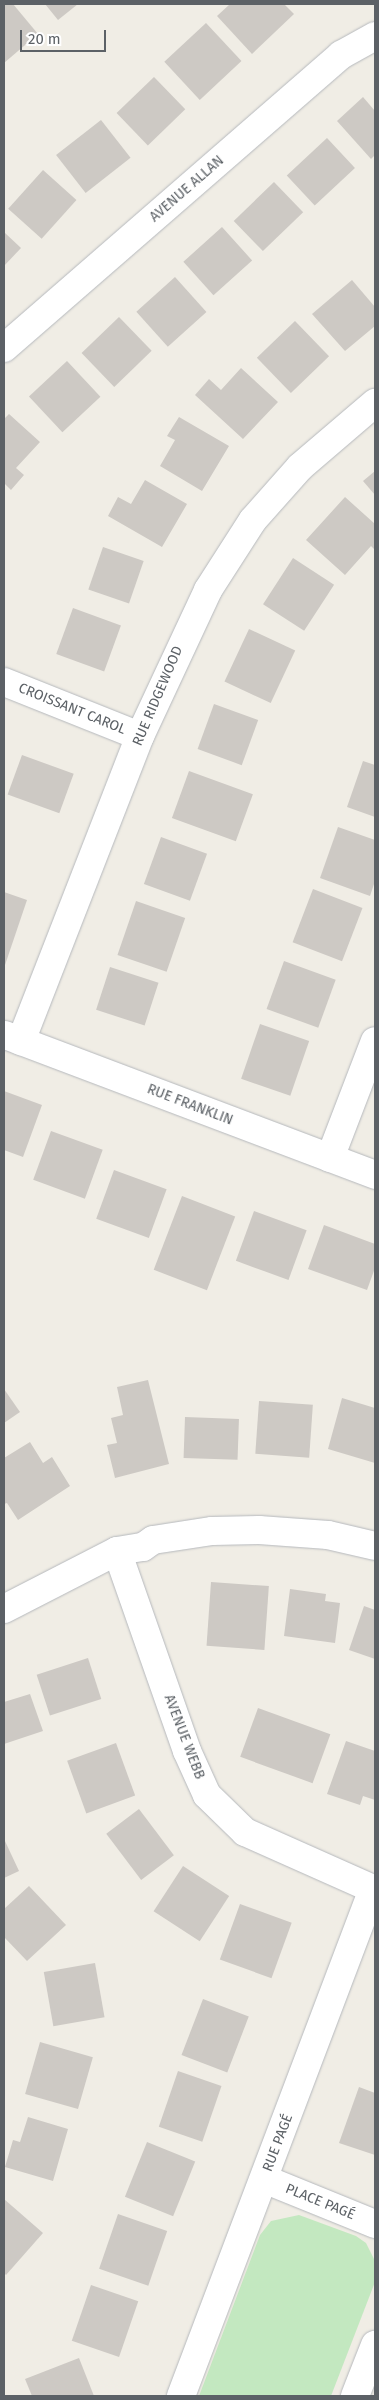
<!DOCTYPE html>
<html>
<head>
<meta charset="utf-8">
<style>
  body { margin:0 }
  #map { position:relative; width:379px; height:2400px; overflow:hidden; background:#f0ede5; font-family:"Fira Sans",sans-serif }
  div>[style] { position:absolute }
  .green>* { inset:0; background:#c3e8c0 }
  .building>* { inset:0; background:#cdc9c4; transform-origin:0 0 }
  .roads { filter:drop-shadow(0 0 1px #b5b8bc) drop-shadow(0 0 1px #b5b8bc) }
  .minor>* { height:28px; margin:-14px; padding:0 14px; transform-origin:14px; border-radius:14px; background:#fff }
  span { translate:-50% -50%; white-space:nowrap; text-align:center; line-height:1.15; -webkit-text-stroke:4px #fff; paint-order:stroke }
  .street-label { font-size:14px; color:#5c6166 }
  .frame { position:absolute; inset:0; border:5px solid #5c6166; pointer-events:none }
  .scale { position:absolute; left:20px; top:30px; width:86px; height:22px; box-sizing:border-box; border:2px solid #5c6166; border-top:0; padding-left:6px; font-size:15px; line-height:18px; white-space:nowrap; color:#5c6166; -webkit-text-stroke:4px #fff; paint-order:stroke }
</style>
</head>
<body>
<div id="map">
  <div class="green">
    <div style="clip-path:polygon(299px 2215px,356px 2236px,366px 2243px,375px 2261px,375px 2282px,331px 2396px,199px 2396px,260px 2235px,271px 2221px)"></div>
  </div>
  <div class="building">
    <div style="clip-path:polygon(4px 4px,13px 4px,38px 34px,4px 63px)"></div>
    <div style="clip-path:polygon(45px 4px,78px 4px,58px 20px)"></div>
    <div style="clip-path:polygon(230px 4px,284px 4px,294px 14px,252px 54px,217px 16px)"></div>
    <div style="left:206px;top:23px;width:52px;height:57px;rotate:47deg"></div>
    <div style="left:154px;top:77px;width:45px;height:52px;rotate:46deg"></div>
    <div style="clip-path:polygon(363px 97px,375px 111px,375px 155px,371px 159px,337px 121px)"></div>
    <div style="left:101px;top:120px;width:48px;height:57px;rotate:52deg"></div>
    <div style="left:327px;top:138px;width:41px;height:55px;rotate:47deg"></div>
    <div style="left:43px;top:170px;width:45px;height:52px;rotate:42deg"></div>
    <div style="left:274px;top:182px;width:42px;height:56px;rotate:46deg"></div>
    <div style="left:222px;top:227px;width:45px;height:52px;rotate:48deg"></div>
    <div style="clip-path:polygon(4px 232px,21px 248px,4px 266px)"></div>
    <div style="left:175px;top:277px;width:47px;height:52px;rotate:48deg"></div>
    <div style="clip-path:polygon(352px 280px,375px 307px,375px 326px,345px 351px,312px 314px)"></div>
    <div style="left:119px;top:317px;width:47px;height:52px;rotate:46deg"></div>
    <div style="left:295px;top:321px;width:49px;height:53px;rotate:46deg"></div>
    <div style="left:67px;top:361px;width:49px;height:52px;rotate:47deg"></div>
    <div style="clip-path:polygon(241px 368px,278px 402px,243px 439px,195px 395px,209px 379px,221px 390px)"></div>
    <div style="clip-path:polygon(9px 414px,40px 442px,16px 468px,24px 475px,11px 490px,4px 483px,4px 419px)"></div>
    <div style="clip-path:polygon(179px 417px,229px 446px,202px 491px,160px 466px,175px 440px,167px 436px)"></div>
    <div style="clip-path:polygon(375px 471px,375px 495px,363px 481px)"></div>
    <div style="clip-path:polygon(145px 480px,187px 504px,162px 547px,108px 516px,118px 497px,131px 504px)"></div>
    <div style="clip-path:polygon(345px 497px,375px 524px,375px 550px,371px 546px,345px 575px,306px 540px)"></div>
    <div style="left:103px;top:547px;width:43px;height:45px;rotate:19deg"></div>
    <div style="left:293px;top:558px;width:49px;height:55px;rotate:33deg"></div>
    <div style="left:73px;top:608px;width:51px;height:49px;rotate:20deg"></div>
    <div style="left:249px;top:629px;width:51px;height:58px;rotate:25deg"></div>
    <div style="left:214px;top:704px;width:47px;height:48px;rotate:20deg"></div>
    <div style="left:22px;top:755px;width:55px;height:42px;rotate:20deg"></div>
    <div style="clip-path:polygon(363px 761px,375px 765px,375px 817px,347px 807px)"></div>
    <div style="left:189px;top:771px;width:68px;height:50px;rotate:20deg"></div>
    <div style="clip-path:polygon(338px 827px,375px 840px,375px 881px,370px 896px,320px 878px)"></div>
    <div style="left:161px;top:837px;width:49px;height:50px;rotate:20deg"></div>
    <div style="left:313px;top:889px;width:53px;height:57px;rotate:21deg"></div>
    <div style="clip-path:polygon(4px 892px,27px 900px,4px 968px)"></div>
    <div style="left:136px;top:901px;width:52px;height:57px;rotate:19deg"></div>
    <div style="left:284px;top:961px;width:55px;height:51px;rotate:20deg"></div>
    <div style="left:110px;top:967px;width:51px;height:45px;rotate:18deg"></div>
    <div style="left:260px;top:1024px;width:52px;height:58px;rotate:19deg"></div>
    <div style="clip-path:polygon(4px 1091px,42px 1105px,23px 1157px,4px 1150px)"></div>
    <div style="left:51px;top:1131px;width:55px;height:52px;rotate:20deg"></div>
    <div style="left:114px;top:1170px;width:56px;height:52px;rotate:20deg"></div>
    <div style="left:182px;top:1196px;width:57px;height:79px;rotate:21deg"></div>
    <div style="left:254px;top:1211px;width:56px;height:53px;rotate:20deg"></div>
    <div style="clip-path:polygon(324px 1225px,375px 1244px,375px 1268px,367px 1290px,308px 1269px)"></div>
    <div style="clip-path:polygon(148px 1380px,169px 1464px,115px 1478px,107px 1445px,117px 1443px,111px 1418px,123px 1415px,117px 1387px)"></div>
    <div style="clip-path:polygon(4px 1389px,20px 1412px,4px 1423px)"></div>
    <div style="clip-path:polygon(342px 1398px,375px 1408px,375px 1463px,328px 1449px)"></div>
    <div style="left:259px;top:1401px;width:54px;height:53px;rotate:4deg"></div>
    <div style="left:185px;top:1417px;width:54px;height:41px;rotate:2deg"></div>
    <div style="clip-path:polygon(30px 1442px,43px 1463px,52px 1457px,70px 1486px,18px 1520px,7px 1503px,4px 1504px,4px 1458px)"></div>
    <div style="left:211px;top:1582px;width:58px;height:64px;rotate:4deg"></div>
    <div style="clip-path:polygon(290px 1589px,326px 1594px,325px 1601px,340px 1603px,335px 1643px,284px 1636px)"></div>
    <div style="clip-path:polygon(364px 1606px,375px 1610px,375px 1659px,349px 1650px)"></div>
    <div style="left:88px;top:1658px;width:43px;height:54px;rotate:72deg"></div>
    <div style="clip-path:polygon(30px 1694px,43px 1731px,4px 1744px,4px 1702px)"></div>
    <div style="left:258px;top:1708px;width:77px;height:52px;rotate:20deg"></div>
    <div style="clip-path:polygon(346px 1741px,375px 1751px,375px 1800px,363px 1796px,360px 1805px,327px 1794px)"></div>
    <div style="left:116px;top:1743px;width:56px;height:52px;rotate:70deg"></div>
    <div style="left:139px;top:1809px;width:58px;height:41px;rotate:53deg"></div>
    <div style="clip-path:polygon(4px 1839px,19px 1871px,4px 1878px)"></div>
    <div style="left:183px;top:1866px;width:55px;height:54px;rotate:33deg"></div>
    <div style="clip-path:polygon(29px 1886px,66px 1925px,27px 1961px,4px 1937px,4px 1909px)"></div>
    <div style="left:240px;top:1904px;width:55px;height:59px;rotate:20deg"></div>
    <div style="left:95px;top:1963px;width:55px;height:52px;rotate:80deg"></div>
    <div style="left:203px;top:1999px;width:49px;height:60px;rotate:21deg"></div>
    <div style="left:40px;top:2042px;width:55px;height:54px;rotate:16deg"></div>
    <div style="left:178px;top:2071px;width:46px;height:59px;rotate:19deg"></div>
    <div style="clip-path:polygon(359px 2087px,375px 2093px,375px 2155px,339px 2143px)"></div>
    <div style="clip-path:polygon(28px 2117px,68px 2129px,53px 2181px,5px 2167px,13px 2140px,20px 2142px)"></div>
    <div style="left:147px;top:2142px;width:52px;height:59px;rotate:22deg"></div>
    <div style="clip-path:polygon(4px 2199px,43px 2233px,6px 2275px,4px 2273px)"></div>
    <div style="left:118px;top:2214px;width:52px;height:58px;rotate:19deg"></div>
    <div style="left:91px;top:2285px;width:50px;height:59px;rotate:19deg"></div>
    <div style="clip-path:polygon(79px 2358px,94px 2396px,32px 2396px,25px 2379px)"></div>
  </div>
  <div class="roads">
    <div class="minor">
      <div style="left:4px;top:348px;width:447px;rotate:-41deg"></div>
      <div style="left:341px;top:55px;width:39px;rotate:-29deg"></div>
      <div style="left:4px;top:682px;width:146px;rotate:21.7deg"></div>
      <div style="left:5px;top:1035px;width:396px;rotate:20.7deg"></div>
      <div style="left:21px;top:1041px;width:327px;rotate:-68.7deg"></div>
      <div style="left:140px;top:736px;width:161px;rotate:-65deg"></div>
      <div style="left:208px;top:590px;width:83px;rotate:-57.3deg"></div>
      <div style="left:253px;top:520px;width:71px;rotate:-48.4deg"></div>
      <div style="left:300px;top:467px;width:99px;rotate:-40.5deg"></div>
      <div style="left:330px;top:1158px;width:125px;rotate:-69deg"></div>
      <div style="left:117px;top:1551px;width:212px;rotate:70.7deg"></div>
      <div style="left:187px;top:1751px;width:48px;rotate:65.6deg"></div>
      <div style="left:207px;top:1795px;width:53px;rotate:44.2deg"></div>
      <div style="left:245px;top:1832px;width:142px;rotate:24deg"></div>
      <div style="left:4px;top:1609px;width:127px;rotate:-27.2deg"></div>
      <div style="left:117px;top:1551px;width:26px;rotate:-9deg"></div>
      <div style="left:143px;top:1547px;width:12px;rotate:-35deg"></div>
      <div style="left:153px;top:1540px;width:60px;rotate:-8.7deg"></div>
      <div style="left:212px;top:1531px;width:47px;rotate:-1.2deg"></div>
      <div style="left:259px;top:1530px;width:69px;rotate:4.1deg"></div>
      <div style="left:328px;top:1535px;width:48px;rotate:13.2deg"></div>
      <div style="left:264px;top:2179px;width:120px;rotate:22.1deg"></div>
      <div style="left:181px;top:2396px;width:542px;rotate:-69.26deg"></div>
      <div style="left:355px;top:2396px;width:55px;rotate:-68.6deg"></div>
    </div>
  </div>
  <div class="street-label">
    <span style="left:187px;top:189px;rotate:-41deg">AVENUE ALLAN</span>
    <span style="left:158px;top:696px;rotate:-67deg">RUE RIDGEWOOD</span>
    <span style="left:72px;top:709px;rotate:22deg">CROISSANT CAROL</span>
    <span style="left:190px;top:1105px;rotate:21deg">RUE FRANKLIN</span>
    <span style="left:184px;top:1737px;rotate:69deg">AVENUE WEBB</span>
    <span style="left:278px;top:2143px;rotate:-69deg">RUE PAGÉ</span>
    <span style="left:320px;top:2202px;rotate:22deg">PLACE PAGÉ</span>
  </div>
  <div class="frame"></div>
  <div class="scale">20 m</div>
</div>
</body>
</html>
